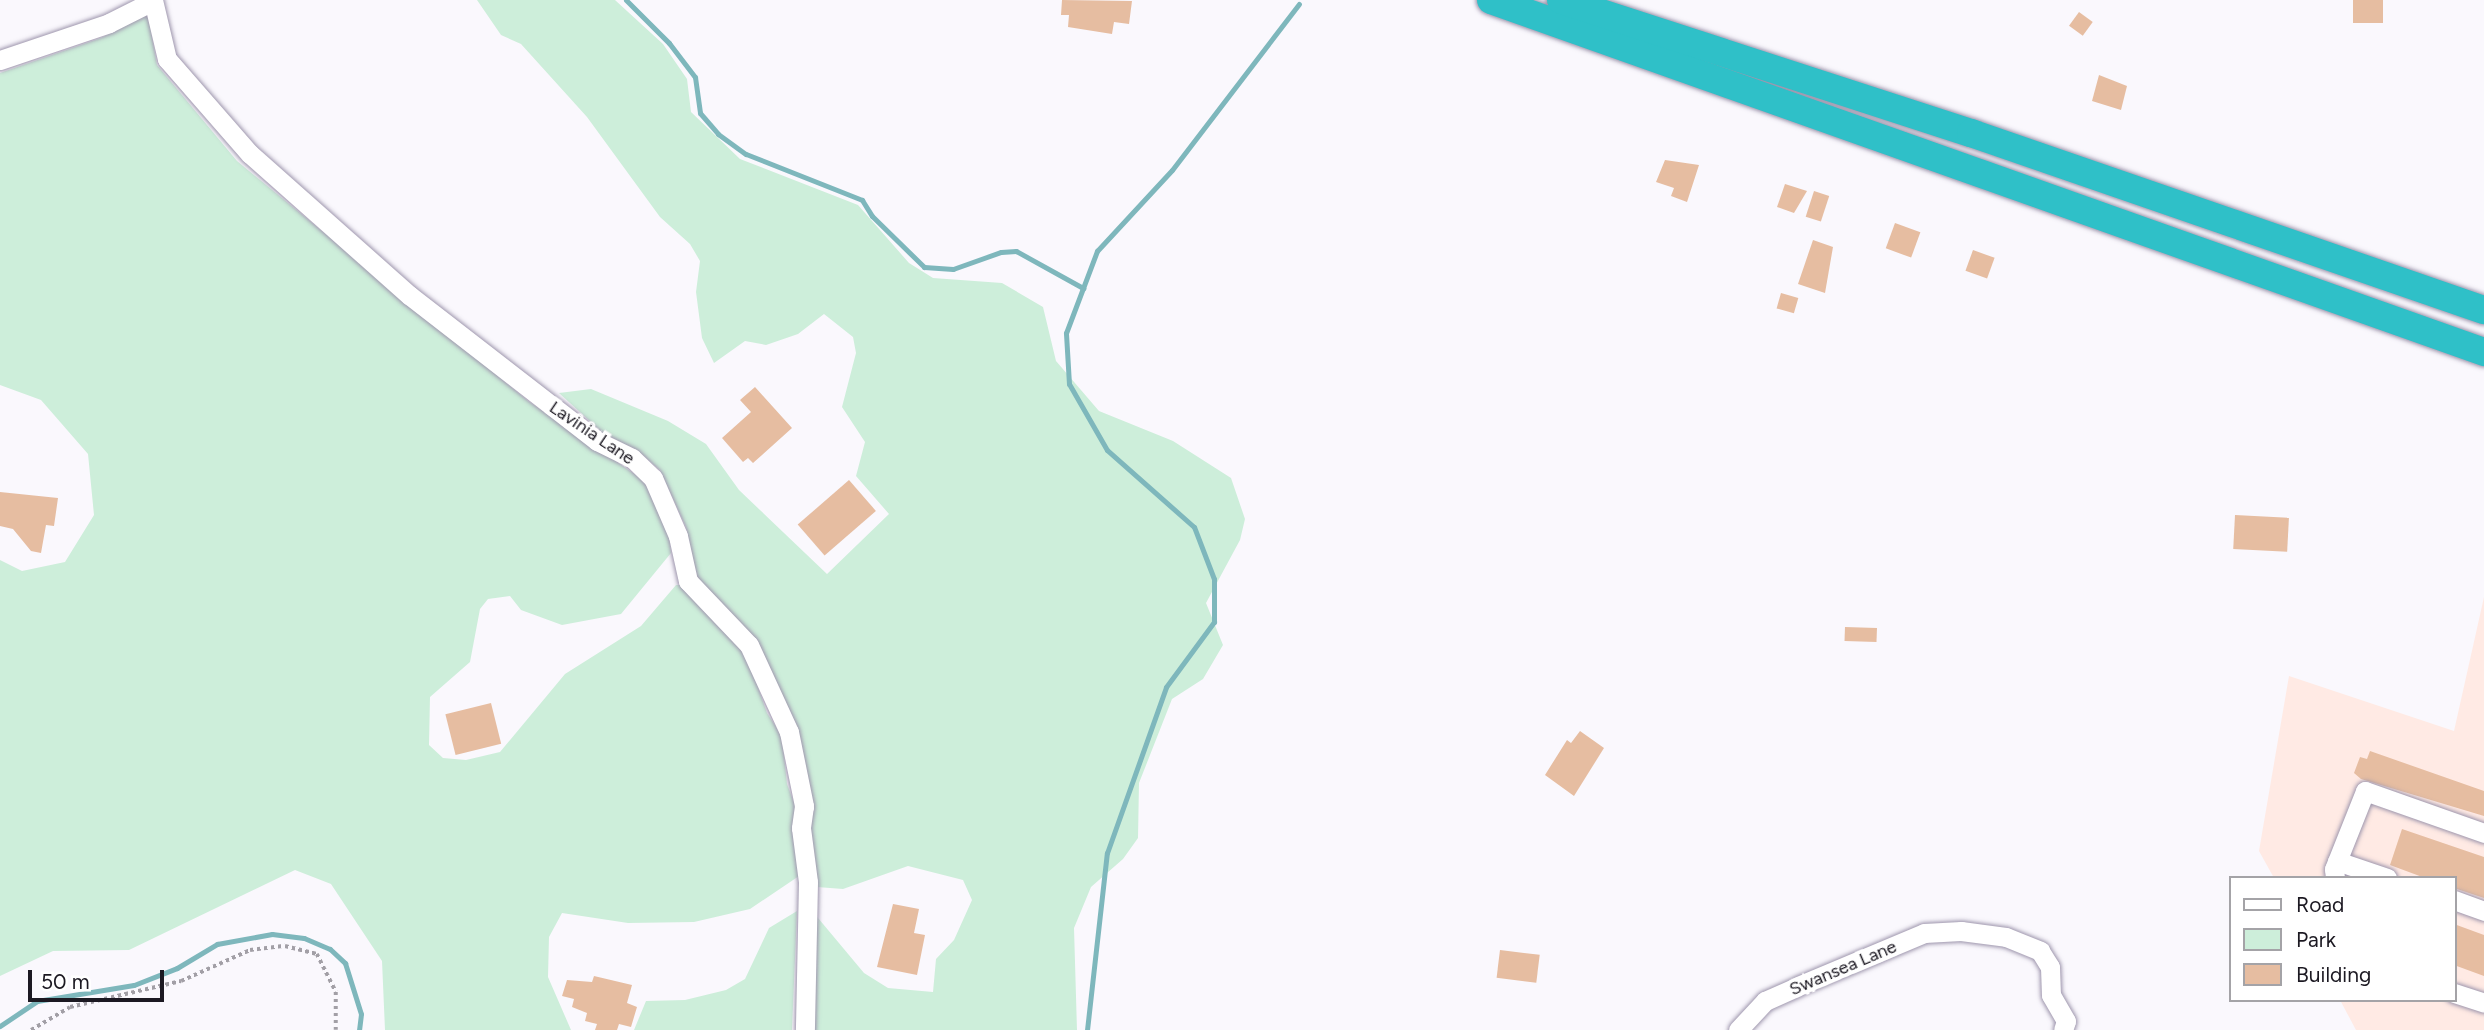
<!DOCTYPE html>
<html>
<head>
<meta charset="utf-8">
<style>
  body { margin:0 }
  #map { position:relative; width:2484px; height:1030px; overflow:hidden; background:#faf8fd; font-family:Figtree,sans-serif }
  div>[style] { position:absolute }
  .commercial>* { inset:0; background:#ffeae4 }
  .green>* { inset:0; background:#cdeeda }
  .stream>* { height:5px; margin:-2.5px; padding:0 2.5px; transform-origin:2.5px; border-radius:2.5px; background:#7eb7bc }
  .building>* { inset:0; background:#e6bda1; transform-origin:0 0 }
  .path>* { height:3.5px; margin-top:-1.75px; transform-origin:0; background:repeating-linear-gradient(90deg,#a29fa6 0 3.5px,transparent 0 7px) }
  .roads { filter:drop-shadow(0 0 2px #9e96ad) drop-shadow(0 0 2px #9e96ad) }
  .minor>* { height:19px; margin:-9.5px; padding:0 9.5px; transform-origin:9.5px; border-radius:9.5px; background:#fff }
  .highway>* { height:28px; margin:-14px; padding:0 14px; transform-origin:14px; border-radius:14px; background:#2fc0c8 }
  span { translate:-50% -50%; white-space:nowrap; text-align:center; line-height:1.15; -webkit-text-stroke:7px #fff; paint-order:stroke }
  .street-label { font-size:18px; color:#1c1922 }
  .legend { position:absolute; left:2229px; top:876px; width:228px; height:126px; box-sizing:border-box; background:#fff; border:2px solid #a4a3a7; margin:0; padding:9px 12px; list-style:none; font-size:21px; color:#1c1922 }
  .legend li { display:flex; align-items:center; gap:14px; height:35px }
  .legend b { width:35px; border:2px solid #a4a3a7 }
  .scale { position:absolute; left:28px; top:970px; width:136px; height:32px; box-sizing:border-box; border:4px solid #1c1922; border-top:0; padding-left:9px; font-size:21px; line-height:24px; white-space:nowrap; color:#1c1922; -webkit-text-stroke:5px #fff; paint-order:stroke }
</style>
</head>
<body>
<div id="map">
  <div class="commercial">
    <div style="clip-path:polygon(2484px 597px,2484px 1030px,2356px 1030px,2340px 1000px,2454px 1000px,2454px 878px,2274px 878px,2259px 851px,2289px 676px,2454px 731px)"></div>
  </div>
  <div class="green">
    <div style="clip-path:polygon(477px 0,615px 0,663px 44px,687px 79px,691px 112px,740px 159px,858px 205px,909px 263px,933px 278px,1002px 283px,1043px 307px,1056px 361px,1099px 411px,1173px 441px,1231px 478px,1245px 519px,1240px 540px,1206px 603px,1223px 645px,1203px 679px,1172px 699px,1139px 783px,1138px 838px,1123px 859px,1091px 887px,1074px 928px,1077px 1030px,812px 1030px,813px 912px,864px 973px,888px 988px,933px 992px,936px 959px,954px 940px,972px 900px,963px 880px,908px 866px,843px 889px,817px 887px,785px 710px,757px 640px,698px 580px,686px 527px,660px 470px,638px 451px,603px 433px,559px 393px,591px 389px,668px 421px,706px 444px,739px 490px,827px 574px,889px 514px,856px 476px,865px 442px,842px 407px,856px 353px,853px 337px,824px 314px,798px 334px,766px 345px,745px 341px,714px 363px,702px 338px,696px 292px,700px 261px,690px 244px,660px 217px,587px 117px,521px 44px,501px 35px)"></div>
    <div style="clip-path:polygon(148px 14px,157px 65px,237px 161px,528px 401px,646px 482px,669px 534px,671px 553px,621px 614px,562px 625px,521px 610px,510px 596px,488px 599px,480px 609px,470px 662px,430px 697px,429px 745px,443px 758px,466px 760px,500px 752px,565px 674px,641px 626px,676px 585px,686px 585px,744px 647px,767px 713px,782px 736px,787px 784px,796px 808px,799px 876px,750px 909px,694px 922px,628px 923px,562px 913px,549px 937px,548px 977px,571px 1030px,385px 1030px,382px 961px,331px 884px,295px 870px,129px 950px,53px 951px,0 976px,0 560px,22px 571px,65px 562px,94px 515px,88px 454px,41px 400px,0 385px,0 73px,101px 38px)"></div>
    <div style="clip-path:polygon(797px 911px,792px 1030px,634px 1030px,646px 1001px,685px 1000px,726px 990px,745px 979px,769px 928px)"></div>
  </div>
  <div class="stream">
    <div style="left:626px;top:0;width:61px;rotate:45deg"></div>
    <div style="left:669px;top:43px;width:43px;rotate:52.6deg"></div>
    <div style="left:695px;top:77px;width:36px;rotate:82deg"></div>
    <div style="left:700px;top:113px;width:28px;rotate:49deg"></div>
    <div style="left:718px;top:134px;width:34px;rotate:36deg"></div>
    <div style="left:746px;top:154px;width:125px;rotate:21.6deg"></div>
    <div style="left:862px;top:200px;width:19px;rotate:58deg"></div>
    <div style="left:872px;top:216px;width:73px;rotate:44.4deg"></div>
    <div style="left:924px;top:267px;width:29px;rotate:4deg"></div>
    <div style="left:953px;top:269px;width:51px;rotate:-19.5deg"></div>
    <div style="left:1001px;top:252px;width:15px;rotate:-4deg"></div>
    <div style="left:1016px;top:251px;width:77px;rotate:28.9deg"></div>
    <div style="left:0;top:1026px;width:45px;rotate:-34deg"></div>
    <div style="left:37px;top:1001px;width:98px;rotate:-9.4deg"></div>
    <div style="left:134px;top:985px;width:46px;rotate:-21.6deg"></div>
    <div style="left:177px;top:968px;width:47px;rotate:-31deg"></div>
    <div style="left:217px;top:944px;width:56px;rotate:-10.3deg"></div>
    <div style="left:272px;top:934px;width:32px;rotate:7deg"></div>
    <div style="left:304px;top:938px;width:28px;rotate:23deg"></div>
    <div style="left:330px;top:949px;width:21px;rotate:43deg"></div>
    <div style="left:345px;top:963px;width:53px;rotate:72.6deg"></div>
    <div style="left:361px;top:1014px;width:16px;rotate:97deg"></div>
    <div style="left:1087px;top:1030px;width:178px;rotate:-83.6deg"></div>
    <div style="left:1107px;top:853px;width:176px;rotate:-70.4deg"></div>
    <div style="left:1166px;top:687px;width:81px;rotate:-53.6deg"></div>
    <div style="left:1214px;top:622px;width:43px;rotate:-90deg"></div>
    <div style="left:1214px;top:579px;width:56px;rotate:-111deg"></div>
    <div style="left:1194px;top:527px;width:116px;rotate:-138.5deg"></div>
    <div style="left:1107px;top:450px;width:76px;rotate:-119.9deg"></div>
    <div style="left:1069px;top:384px;width:51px;rotate:-93.4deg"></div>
    <div style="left:1066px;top:333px;width:88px;rotate:-69.3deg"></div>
    <div style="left:1097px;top:251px;width:110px;rotate:-47.2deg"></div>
    <div style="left:1172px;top:170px;width:209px;rotate:-52.6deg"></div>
  </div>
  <div class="building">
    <div style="clip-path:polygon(1062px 0,1132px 1px,1129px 24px,1114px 22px,1112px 34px,1068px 27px,1069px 15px,1061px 15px)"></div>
    <div style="left:2353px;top:0;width:30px;height:23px"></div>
    <div style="left:2079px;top:12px;width:17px;height:17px;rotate:36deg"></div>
    <div style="clip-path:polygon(2099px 75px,2127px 86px,2121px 110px,2092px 101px)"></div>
    <div style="clip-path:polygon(1665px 160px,1699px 165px,1687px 202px,1671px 196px,1674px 188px,1656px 182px)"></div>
    <div style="clip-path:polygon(1785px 184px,1807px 191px,1794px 213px,1777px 207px)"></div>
    <div style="left:1814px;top:191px;width:16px;height:27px;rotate:18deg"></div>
    <div style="left:1895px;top:223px;width:27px;height:27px;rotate:20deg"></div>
    <div style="clip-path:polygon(1813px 240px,1833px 247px,1825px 293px,1798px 284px)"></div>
    <div style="left:1973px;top:250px;width:23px;height:22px;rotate:20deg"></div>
    <div style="left:1781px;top:293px;width:18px;height:16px;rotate:16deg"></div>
    <div style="clip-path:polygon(755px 387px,792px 428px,753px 463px,748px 458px,743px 462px,722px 438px,751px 412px,740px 400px)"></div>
    <div style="left:849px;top:480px;width:41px;height:68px;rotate:49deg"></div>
    <div style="clip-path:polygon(0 492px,58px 498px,54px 526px,46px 525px,41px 553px,31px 551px,13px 529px,0 526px)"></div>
    <div style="left:2235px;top:515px;width:54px;height:34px;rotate:3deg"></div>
    <div style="left:1845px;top:627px;width:32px;height:14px;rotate:2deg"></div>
    <div style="left:491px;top:703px;width:42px;height:47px;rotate:76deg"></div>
    <div style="clip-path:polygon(1580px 731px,1604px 748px,1574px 796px,1545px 775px,1567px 740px,1571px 743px)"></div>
    <div style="clip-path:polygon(2370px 751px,2484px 791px,2484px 816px,2361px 779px,2354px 773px,2360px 757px,2367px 759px)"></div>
    <div style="clip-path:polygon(2402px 829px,2484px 857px,2484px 898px,2454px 888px,2454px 878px,2425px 878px,2390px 865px)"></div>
    <div style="clip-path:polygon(893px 904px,919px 909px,914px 933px,925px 935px,917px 975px,877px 967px)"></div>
    <div style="clip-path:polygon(2454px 924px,2484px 935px,2484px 976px,2454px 965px)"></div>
    <div style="left:1500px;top:950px;width:40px;height:28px;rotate:7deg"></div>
    <div style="clip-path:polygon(594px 976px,632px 985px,627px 1003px,637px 1007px,631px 1027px,619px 1024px,617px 1030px,595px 1030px,597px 1024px,585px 1021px,587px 1013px,572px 1007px,574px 999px,562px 996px,567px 980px,592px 982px)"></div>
  </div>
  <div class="path">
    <div style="left:31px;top:1030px;width:45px;rotate:-30.5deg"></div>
    <div style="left:70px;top:1007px;width:114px;rotate:-13.2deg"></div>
    <div style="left:181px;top:981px;width:76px;rotate:-24.2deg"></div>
    <div style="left:250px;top:950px;width:35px;rotate:-7deg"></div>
    <div style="left:285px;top:946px;width:33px;rotate:14deg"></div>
    <div style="left:317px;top:954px;width:42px;rotate:63.4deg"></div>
    <div style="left:336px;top:992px;width:38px;rotate:90deg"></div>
  </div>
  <div class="roads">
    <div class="minor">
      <div style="left:153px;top:0;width:61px;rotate:76.7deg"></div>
      <div style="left:167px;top:59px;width:126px;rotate:48.9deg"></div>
      <div style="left:250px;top:154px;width:213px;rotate:41.6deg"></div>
      <div style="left:409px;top:295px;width:238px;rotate:37.8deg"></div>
      <div style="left:597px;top:441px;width:39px;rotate:26deg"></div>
      <div style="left:632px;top:458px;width:29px;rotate:44deg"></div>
      <div style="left:653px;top:478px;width:63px;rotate:66.7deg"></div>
      <div style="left:678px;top:536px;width:46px;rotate:77.5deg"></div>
      <div style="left:688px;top:581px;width:88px;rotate:46.4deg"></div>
      <div style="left:749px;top:645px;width:96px;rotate:65.3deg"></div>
      <div style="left:789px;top:732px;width:76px;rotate:78.5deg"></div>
      <div style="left:804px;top:806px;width:22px;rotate:98deg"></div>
      <div style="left:801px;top:828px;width:54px;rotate:82.6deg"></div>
      <div style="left:808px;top:882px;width:148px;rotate:91.2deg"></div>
      <div style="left:0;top:60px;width:115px;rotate:-18.7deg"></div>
      <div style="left:109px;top:23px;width:49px;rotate:-26.6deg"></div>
      <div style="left:2337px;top:861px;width:53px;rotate:18.8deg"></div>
      <div style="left:2335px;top:878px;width:9px;rotate:-96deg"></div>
      <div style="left:2334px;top:869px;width:84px;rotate:-68.3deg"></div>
      <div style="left:2365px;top:791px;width:126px;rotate:19.4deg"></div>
      <div style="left:2454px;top:900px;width:32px;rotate:20deg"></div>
      <div style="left:2454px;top:993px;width:32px;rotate:18deg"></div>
      <div style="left:1738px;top:1030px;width:40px;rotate:-47deg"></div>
      <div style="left:1765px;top:1001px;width:36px;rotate:-24deg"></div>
      <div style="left:1798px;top:986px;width:137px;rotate:-22.8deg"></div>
      <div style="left:1924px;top:933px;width:37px;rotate:-3deg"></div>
      <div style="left:1961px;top:931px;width:45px;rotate:7.6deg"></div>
      <div style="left:2006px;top:937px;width:37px;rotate:22deg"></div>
      <div style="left:2040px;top:951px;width:19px;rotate:58deg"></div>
      <div style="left:2050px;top:967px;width:28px;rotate:88deg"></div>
      <div style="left:2051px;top:995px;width:30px;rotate:60deg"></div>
      <div style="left:2066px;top:1021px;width:9px;rotate:108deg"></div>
    </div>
    <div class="highway">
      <div style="left:1491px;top:0;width:1054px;rotate:19.52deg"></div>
      <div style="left:1561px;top:0;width:431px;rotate:18deg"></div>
      <div style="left:1971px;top:133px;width:543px;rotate:19.04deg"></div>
    </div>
  </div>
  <div class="street-label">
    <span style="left:592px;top:433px;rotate:34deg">Lavinia Lane</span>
    <span style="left:1843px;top:968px;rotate:-23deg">Swansea Lane</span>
  </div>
  <ul class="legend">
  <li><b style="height:9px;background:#fff"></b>Road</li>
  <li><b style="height:19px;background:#cdeeda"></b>Park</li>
  <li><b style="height:19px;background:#e6bda1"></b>Building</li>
  </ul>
  <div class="scale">50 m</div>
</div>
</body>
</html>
